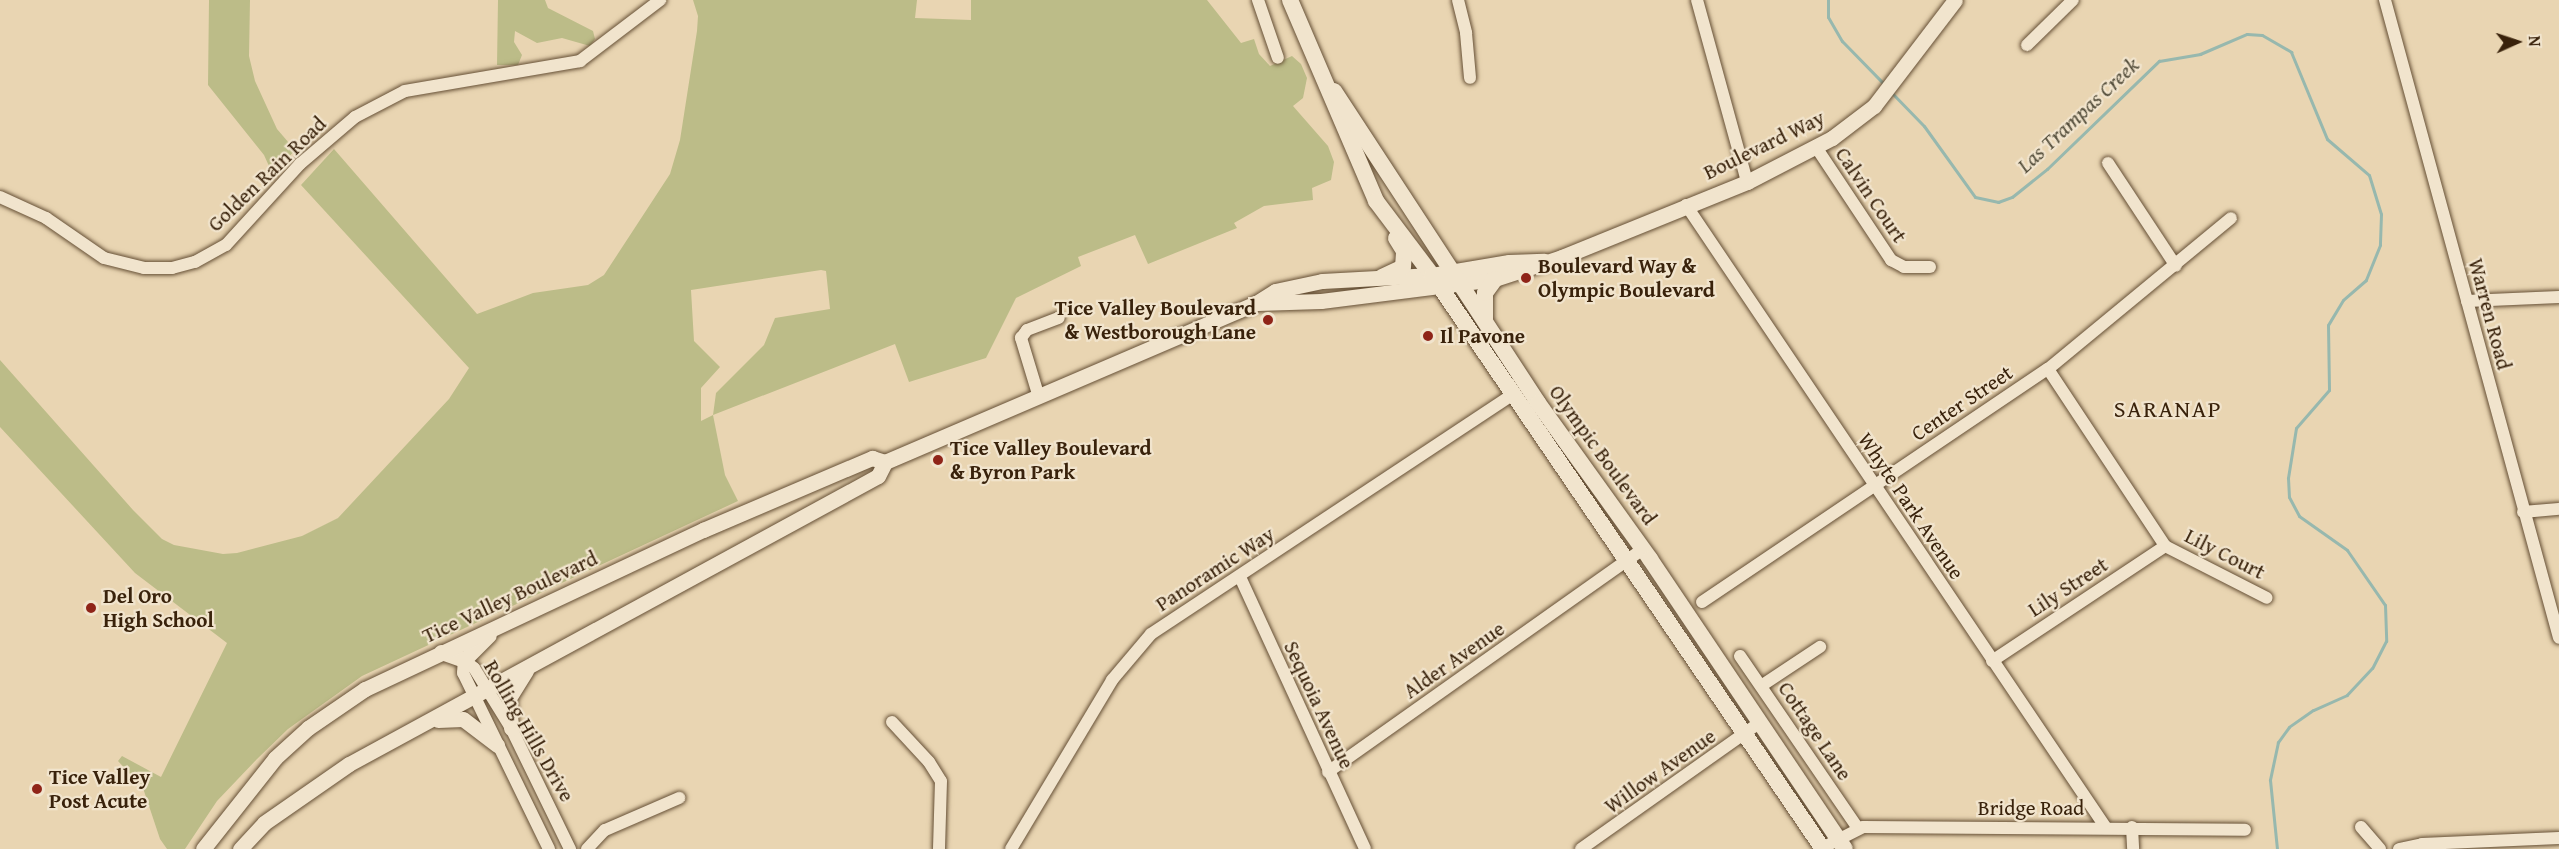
<!DOCTYPE html>
<html>
<head>
<meta charset="utf-8">
<style>
  body { margin:0 }
  #map { position:relative; width:2559px; height:849px; overflow:hidden; background:#e9d5b2; font-family:"Gentium Book Plus",serif }
  div>[style] { position:absolute }
  .green>* { inset:0; background:#bcbc88 }
  .stream>* { height:3px; margin:-1.5px; padding:0 1.5px; transform-origin:1.5px; border-radius:1.5px; background:#97b8ae }
  .roads { filter:drop-shadow(0 0 2px #654f35) drop-shadow(0 0 2px #654f35) }
  .minor>* { height:12px; margin:-6px; padding:0 6px; transform-origin:6px; border-radius:6px; background:#f1e4cd }
  .tertiary>* { height:15px; margin:-7.5px; padding:0 7.5px; transform-origin:7.5px; border-radius:7.5px; background:#f1e4cd }
  .secondary>* { height:16px; margin:-8px; padding:0 8px; transform-origin:8px; border-radius:8px; background:#f1e4cd }
  .dots>* { width:16px; height:16px; translate:-50% -50%; box-sizing:border-box; border:3px solid #f1e4cd; border-radius:50% }
  span { translate:-50% -50%; white-space:nowrap; text-align:center; line-height:1.15; -webkit-text-stroke:4.5px #f1e4cd; paint-order:stroke }
  .street-label { font-size:21px; color:#39220b }
  .poi-label { font-size:21px; color:#39220b; font-weight:700 }
  .left { translate:0 -50%; text-align:left }
  .right { translate:-100% -50%; text-align:right }
  .water-label { font-size:22px; color:#554f3c; font-style:italic }
  .quarter-label { font-size:24px; color:#39220b; letter-spacing:1.5px }
  .north { position:absolute; left:2487px; top:12px; width:60px; height:60px; -webkit-text-stroke:4px #f1e4cd; paint-order:stroke; rotate:87deg; font-size:16px; font-weight:700; line-height:24px; text-align:center; color:#39220b }
  .north::after { content:''; display:block; margin:auto; width:21px; height:27px; background:#39220b; clip-path:polygon(50% 0,100% 100%,50% 72%,0 100%) }
</style>
</head>
<body>
<div id="map">
  <div class="green">
    <div style="clip-path:polygon(209px 0,250px 0,249px 56px,255px 81px,277px 129px,295px 150px,273px 175px,264px 155px,208px 85px)"></div>
    <div style="clip-path:polygon(498px 0,545px 0,548px 8px,593px 31px,595px 39px,590px 46px,562px 38px,537px 43px,515px 31px,514px 42px,522px 55px,518px 65px,497px 65px)"></div>
    <div style="clip-path:polygon(evenodd,693px 0,917px 0,915px 18px,971px 20px,971px 0,1207px 0,1241px 43px,1254px 39px,1259px 54px,1270px 66px,1292px 56px,1301px 64px,1307px 78px,1303px 98px,1293px 106px,1328px 146px,1334px 162px,1331px 180px,1312px 188px,1313px 200px,1264px 206px,1234px 223px,1237px 228px,1148px 264px,1135px 235px,1078px 257px,1081px 266px,1016px 298px,986px 358px,909px 382px,895px 344px,713px 415px,725px 475px,738px 501px,362px 676px,288px 729px,257px 759px,217px 801px,185px 849px,167px 849px,160px 839px,143px 788px,118px 761px,122px 756px,161px 777px,227px 643px,135px 573px,0 427px,0 360px,133px 510px,162px 539px,174px 545px,223px 554px,237px 553px,302px 536px,338px 518px,449px 399px,469px 368px,301px 185px,334px 149px,477px 314px,533px 293px,588px 285px,604px 275px,670px 174px,680px 140px,697px 31px,698px 16px,693px 0,821px 270px,826px 271px,830px 309px,775px 318px,764px 345px,716px 393px,713px 415px,701px 421px,701px 388px,720px 367px,694px 341px,691px 290px,821px 270px)"></div>
  </div>
  <div class="stream">
    <div style="left:1828px;top:0;width:17px;rotate:90deg"></div>
    <div style="left:1828px;top:17px;width:28px;rotate:60deg"></div>
    <div style="left:1842px;top:41px;width:62px;rotate:45.7deg"></div>
    <div style="left:1891px;top:92px;width:47px;rotate:45.9deg"></div>
    <div style="left:1924px;top:126px;width:87px;rotate:54.3deg"></div>
    <div style="left:1975px;top:197px;width:24px;rotate:12deg"></div>
    <div style="left:1998px;top:202px;width:15px;rotate:-20deg"></div>
    <div style="left:2012px;top:197px;width:45px;rotate:-38.7deg"></div>
    <div style="left:2047px;top:169px;width:156px;rotate:-44deg"></div>
    <div style="left:2159px;top:61px;width:42px;rotate:-9.7deg"></div>
    <div style="left:2200px;top:54px;width:51px;rotate:-23.1deg"></div>
    <div style="left:2247px;top:34px;width:15px;rotate:4deg"></div>
    <div style="left:2262px;top:35px;width:34px;rotate:30deg"></div>
    <div style="left:2291px;top:52px;width:94px;rotate:67.5deg"></div>
    <div style="left:2327px;top:139px;width:55px;rotate:40.6deg"></div>
    <div style="left:2369px;top:175px;width:41px;rotate:72.9deg"></div>
    <div style="left:2381px;top:214px;width:31px;rotate:92deg"></div>
    <div style="left:2380px;top:245px;width:38px;rotate:112deg"></div>
    <div style="left:2366px;top:280px;width:30px;rotate:139deg"></div>
    <div style="left:2343px;top:300px;width:29px;rotate:121deg"></div>
    <div style="left:2328px;top:325px;width:65px;rotate:89.1deg"></div>
    <div style="left:2329px;top:390px;width:50px;rotate:131deg"></div>
    <div style="left:2296px;top:428px;width:51px;rotate:99.1deg"></div>
    <div style="left:2288px;top:478px;width:19px;rotate:87deg"></div>
    <div style="left:2289px;top:497px;width:21px;rotate:62deg"></div>
    <div style="left:2299px;top:516px;width:59px;rotate:35.3deg"></div>
    <div style="left:2347px;top:550px;width:67px;rotate:55.4deg"></div>
    <div style="left:2385px;top:605px;width:36px;rotate:88deg"></div>
    <div style="left:2386px;top:641px;width:30px;rotate:117deg"></div>
    <div style="left:2372px;top:668px;width:37px;rotate:133deg"></div>
    <div style="left:2347px;top:695px;width:37px;rotate:156deg"></div>
    <div style="left:2313px;top:710px;width:29px;rotate:145deg"></div>
    <div style="left:2289px;top:727px;width:19px;rotate:126deg"></div>
    <div style="left:2278px;top:742px;width:39px;rotate:102deg"></div>
    <div style="left:2270px;top:780px;width:69px;rotate:84.2deg"></div>
  </div>
  <div class="roads">
    <div class="minor">
      <div style="left:1258px;top:0;width:61px;rotate:71deg"></div>
      <div style="left:1458px;top:0;width:34px;rotate:76deg"></div>
      <div style="left:1466px;top:33px;width:45px;rotate:84.9deg"></div>
      <div style="left:1697px;top:0;width:189px;rotate:74.6deg"></div>
      <div style="left:2385px;top:0;width:661px;rotate:74.74deg"></div>
      <div style="left:2027px;top:45px;width:64px;rotate:-44.4deg"></div>
      <div style="left:1816px;top:147px;width:136px;rotate:56.4deg"></div>
      <div style="left:1891px;top:260px;width:15px;rotate:28deg"></div>
      <div style="left:1904px;top:267px;width:26px"></div>
      <div style="left:2108px;top:163px;width:123px;rotate:56.6deg"></div>
      <div style="left:0;top:197px;width:51px;rotate:24.5deg"></div>
      <div style="left:46px;top:218px;width:70px;rotate:34.6deg"></div>
      <div style="left:104px;top:258px;width:41px;rotate:14deg"></div>
      <div style="left:144px;top:268px;width:28px"></div>
      <div style="left:172px;top:268px;width:24px;rotate:-15deg"></div>
      <div style="left:195px;top:262px;width:35px;rotate:-29deg"></div>
      <div style="left:226px;top:245px;width:110px;rotate:-47.6deg"></div>
      <div style="left:300px;top:164px;width:72px;rotate:-40.5deg"></div>
      <div style="left:355px;top:117px;width:56px;rotate:-27.5deg"></div>
      <div style="left:405px;top:91px;width:178px;rotate:-9.7deg"></div>
      <div style="left:580px;top:61px;width:101px;rotate:-37.3deg"></div>
      <div style="left:1686px;top:205px;width:751px;rotate:56.01deg"></div>
      <div style="left:2467px;top:301px;width:92px;rotate:-2.5deg"></div>
      <div style="left:2048px;top:369px;width:212px;rotate:56.5deg"></div>
      <div style="left:2165px;top:546px;width:114px;rotate:27deg"></div>
      <div style="left:1038px;top:394px;width:59px;rotate:-106.9deg"></div>
      <div style="left:1021px;top:338px;width:10px;rotate:-53deg"></div>
      <div style="left:1027px;top:330px;width:34px;rotate:-21deg"></div>
      <div style="left:2523px;top:512px;width:36px;rotate:-5deg"></div>
      <div style="left:1240px;top:577px;width:299px;rotate:65.3deg"></div>
      <div style="left:1702px;top:602px;width:417px;rotate:-34deg"></div>
      <div style="left:2048px;top:369px;width:237px;rotate:-39.5deg"></div>
      <div style="left:1740px;top:656px;width:207px;rotate:55.6deg"></div>
      <div style="left:1992px;top:661px;width:208px;rotate:-33.6deg"></div>
      <div style="left:1761px;top:686px;width:71px;rotate:-33.5deg"></div>
      <div style="left:892px;top:722px;width:54px;rotate:47.2deg"></div>
      <div style="left:929px;top:762px;width:22px;rotate:58deg"></div>
      <div style="left:941px;top:781px;width:68px;rotate:91.7deg"></div>
      <div style="left:1328px;top:772px;width:386px;rotate:-35.3deg"></div>
      <div style="left:2132px;top:827px;width:22px;rotate:87deg"></div>
      <div style="left:2361px;top:827px;width:29px;rotate:49deg"></div>
      <div style="left:1822px;top:848px;width:46px;rotate:-27.1deg"></div>
      <div style="left:1863px;top:827px;width:382px;rotate:0.4deg"></div>
      <div style="left:549px;top:849px;width:196px;rotate:-116deg"></div>
      <div style="left:463px;top:673px;width:13px;rotate:-86deg"></div>
      <div style="left:464px;top:660px;width:13px;rotate:39deg"></div>
      <div style="left:474px;top:668px;width:70px;rotate:58.3deg"></div>
      <div style="left:511px;top:728px;width:135px;rotate:64deg"></div>
      <div style="left:587px;top:849px;width:26px;rotate:-47deg"></div>
      <div style="left:605px;top:830px;width:81px;rotate:-23.4deg"></div>
      <div style="left:1011px;top:849px;width:197px;rotate:-59.1deg"></div>
      <div style="left:1112px;top:680px;width:60px;rotate:-49.7deg"></div>
      <div style="left:1151px;top:634px;width:435px;rotate:-33.5deg"></div>
      <div style="left:1581px;top:849px;width:218px;rotate:-35.3deg"></div>
      <div style="left:2399px;top:849px;width:24px;rotate:-12deg"></div>
      <div style="left:2422px;top:844px;width:137px;rotate:-2.5deg"></div>
    </div>
    <div class="tertiary">
      <div style="left:1257px;top:303px;width:64px;rotate:-1.8deg"></div>
      <div style="left:1321px;top:301px;width:175px;rotate:-7.2deg"></div>
      <div style="left:1495px;top:279px;width:71px;rotate:-18.2deg"></div>
      <div style="left:1562px;top:257px;width:200px;rotate:-22.1deg"></div>
      <div style="left:1747px;top:182px;width:96px;rotate:-27.4deg"></div>
      <div style="left:1832px;top:138px;width:53px;rotate:-37.3deg"></div>
      <div style="left:1874px;top:106px;width:133px;rotate:-52.6deg"></div>
      <div style="left:441px;top:652px;width:24px;rotate:19deg"></div>
      <div style="left:464px;top:660px;width:35px;rotate:-45deg"></div>
      <div style="left:438px;top:720px;width:25px;rotate:-2deg"></div>
      <div style="left:463px;top:719px;width:43px;rotate:37.4deg"></div>
      <div style="left:511px;top:728px;width:30px;rotate:-94deg"></div>
      <div style="left:509px;top:698px;width:32px;rotate:-58deg"></div>
      <div style="left:203px;top:849px;width:116px;rotate:-51.6deg"></div>
      <div style="left:275px;top:758px;width:45px;rotate:-42.3deg"></div>
      <div style="left:308px;top:728px;width:69px;rotate:-34.4deg"></div>
      <div style="left:365px;top:689px;width:374px;rotate:-25.2deg"></div>
      <div style="left:703px;top:530px;width:184px;rotate:-23.1deg"></div>
      <div style="left:872px;top:458px;width:14px;rotate:17deg"></div>
      <div style="left:240px;top:849px;width:35px;rotate:-47deg"></div>
      <div style="left:264px;top:823px;width:103px;rotate:-34.8deg"></div>
      <div style="left:349px;top:764px;width:602px;rotate:-28.56deg"></div>
      <div style="left:878px;top:476px;width:16px;rotate:-63deg"></div>
      <div style="left:885px;top:462px;width:404px;rotate:-23.2deg"></div>
      <div style="left:1256px;top:303px;width:22px;rotate:-32deg"></div>
      <div style="left:1275px;top:291px;width:48px;rotate:-12deg"></div>
      <div style="left:1322px;top:281px;width:110px;rotate:-3.1deg"></div>
      <div style="left:1432px;top:275px;width:78px;rotate:-9.6deg"></div>
      <div style="left:1509px;top:262px;width:35px;rotate:-2deg"></div>
    </div>
    <div class="secondary">
      <div style="left:1290px;top:0;width:219px;rotate:66.8deg"></div>
      <div style="left:1376px;top:201px;width:93px;rotate:52.9deg"></div>
      <div style="left:1432px;top:275px;width:695px;rotate:55.74deg"></div>
      <div style="left:1334px;top:91px;width:373px;rotate:56.8deg"></div>
      <div style="left:1538px;top:403px;width:192px;rotate:54.3deg"></div>
      <div style="left:1650px;top:559px;width:349px;rotate:56.1deg"></div>
      <div style="left:1382px;top:277px;width:23px;rotate:-25deg"></div>
      <div style="left:1403px;top:267px;width:16px;rotate:-86deg"></div>
      <div style="left:1404px;top:251px;width:15px;rotate:-122deg"></div>
      <div style="left:1485px;top:321px;width:28px;rotate:-90deg"></div>
      <div style="left:1485px;top:293px;width:17px;rotate:-54deg"></div>
    </div>
  </div>
  <div class="dots">
    <div style="left:1526px;top:278px;background:#8f2418"></div>
    <div style="left:1268px;top:320px;background:#8f2418"></div>
    <div style="left:1428px;top:336px;background:#8f2418"></div>
    <div style="left:938px;top:460px;background:#8f2418"></div>
    <div style="left:91px;top:608px;background:#8f2418"></div>
    <div style="left:37px;top:789px;background:#8f2418"></div>
  </div>
  <div class="street-label">
    <span style="left:1764px;top:145px;rotate:-26deg">Boulevard Way</span>
    <span style="left:267px;top:174px;rotate:-44deg">Golden Rain Road</span>
    <span style="left:1871px;top:195px;rotate:56deg">Calvin Court</span>
    <span style="left:2490px;top:314px;rotate:75deg">Warren Road</span>
    <span style="left:1962px;top:403px;rotate:-34deg">Center Street</span>
    <span style="left:1603px;top:455px;rotate:54deg">Olympic Boulevard</span>
    <span style="left:1911px;top:506px;rotate:56deg">Whyte Park Avenue</span>
    <span style="left:2225px;top:554px;rotate:27deg">Lily Court</span>
    <span style="left:1215px;top:569px;rotate:-33deg">Panoramic Way</span>
    <span style="left:2068px;top:587px;rotate:-33deg">Lily Street</span>
    <span style="left:510px;top:597px;rotate:-25deg">Tice Valley Boulevard</span>
    <span style="left:1454px;top:660px;rotate:-35deg">Alder Avenue</span>
    <span style="left:1319px;top:705px;rotate:65deg">Sequoia Avenue</span>
    <span style="left:529px;top:731px;rotate:60deg">Rolling Hills Drive</span>
    <span style="left:1815px;top:731px;rotate:56deg">Cottage Lane</span>
    <span style="left:1660px;top:771px;rotate:-35deg">Willow Avenue</span>
    <span style="left:2031px;top:808px">Bridge Road</span>
  </div>
  <div class="poi-label">
    <span class="left" style="left:1538px;top:278px">Boulevard Way &amp;<br>Olympic Boulevard</span>
    <span class="right" style="left:1256px;top:320px">Tice Valley Boulevard<br>&amp; Westborough Lane</span>
    <span class="left" style="left:1440px;top:336px">Il Pavone</span>
    <span class="left" style="left:950px;top:460px">Tice Valley Boulevard<br>&amp; Byron Park</span>
    <span class="left" style="left:103px;top:608px">Del Oro<br>High School</span>
    <span class="left" style="left:49px;top:789px">Tice Valley<br>Post Acute</span>
  </div>
  <div class="water-label">
    <span style="left:2078px;top:115px;rotate:-43deg">Las Trampas Creek</span>
  </div>
  <div class="quarter-label">
    <span style="left:2168px;top:409px">SARANAP</span>
  </div>
  <div class="north">N</div>
</div>
</body>
</html>
